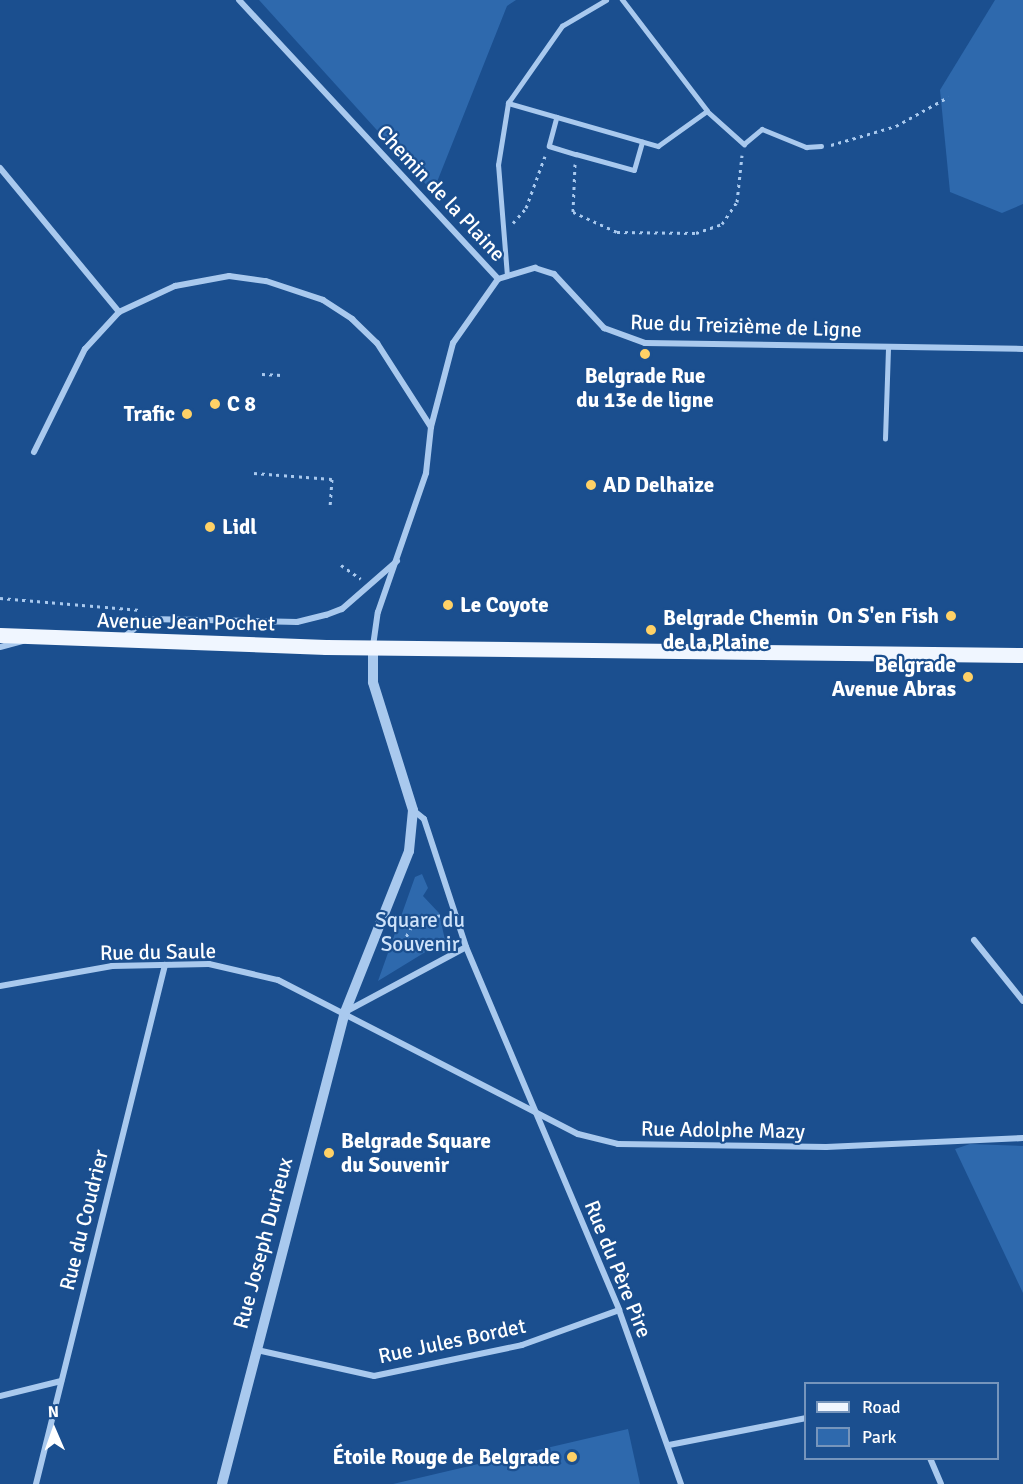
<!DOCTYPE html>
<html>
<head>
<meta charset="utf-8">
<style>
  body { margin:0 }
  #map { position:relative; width:1023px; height:1484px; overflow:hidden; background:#1b4f8f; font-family:Signika,sans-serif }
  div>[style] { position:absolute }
  .green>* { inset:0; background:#2e69ad }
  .path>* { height:3px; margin-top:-1.5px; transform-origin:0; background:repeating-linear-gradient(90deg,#a9c9ee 0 3px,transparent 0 7.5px) }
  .service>* { height:4.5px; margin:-2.25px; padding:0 2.25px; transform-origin:2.25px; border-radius:2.25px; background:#a9c9ee }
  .minor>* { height:6px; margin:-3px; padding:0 3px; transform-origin:3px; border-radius:3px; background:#a9c9ee }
  .tertiary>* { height:10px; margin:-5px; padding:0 5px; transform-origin:5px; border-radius:5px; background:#a9c9ee }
  .primary>* { height:15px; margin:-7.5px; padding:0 7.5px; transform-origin:7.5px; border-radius:7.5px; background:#f0f6ff }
  .dots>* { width:16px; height:16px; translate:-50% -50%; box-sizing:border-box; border:3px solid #1b4f8f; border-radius:50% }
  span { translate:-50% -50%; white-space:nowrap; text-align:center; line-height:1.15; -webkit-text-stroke:4.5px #1b4f8f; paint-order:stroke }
  .street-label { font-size:21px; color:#fff }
  .poi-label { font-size:21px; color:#fff; font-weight:700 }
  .left { translate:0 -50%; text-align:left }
  .right { translate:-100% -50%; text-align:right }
  .park-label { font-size:21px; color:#cfe3fa }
  .legend { position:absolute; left:804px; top:1382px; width:195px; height:78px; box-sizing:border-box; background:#1b4f8f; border:2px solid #7695bc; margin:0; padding:8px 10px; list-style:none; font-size:18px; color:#fff }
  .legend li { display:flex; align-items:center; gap:12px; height:30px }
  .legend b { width:30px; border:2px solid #7695bc }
  .north { position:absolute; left:24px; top:1400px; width:60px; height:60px; -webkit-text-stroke:4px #1b4f8f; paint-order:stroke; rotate:358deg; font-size:16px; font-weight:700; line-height:24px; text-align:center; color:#fff }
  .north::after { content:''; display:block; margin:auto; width:21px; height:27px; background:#fff; clip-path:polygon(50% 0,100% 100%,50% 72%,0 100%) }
</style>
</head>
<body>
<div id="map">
  <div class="green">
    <div style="clip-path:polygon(259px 0,516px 0,507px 6px,433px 192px)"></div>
    <div style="clip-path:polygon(995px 0,1023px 0,1023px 204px,1002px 213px,950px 192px,940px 90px)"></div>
    <div style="clip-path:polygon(422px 874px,428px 888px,423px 896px,439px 913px,445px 940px,378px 981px,415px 877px)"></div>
    <div style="clip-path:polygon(970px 1144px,1023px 1146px,1023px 1293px,955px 1149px)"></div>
    <div style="clip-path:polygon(628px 1429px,640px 1484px,393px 1484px)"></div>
  </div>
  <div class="path">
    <div style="left:831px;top:145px;width:68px;rotate:-16.3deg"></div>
    <div style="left:896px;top:126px;width:60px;rotate:-29.1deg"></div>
    <div style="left:575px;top:164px;width:48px;rotate:92.4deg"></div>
    <div style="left:573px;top:212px;width:48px;rotate:24.4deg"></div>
    <div style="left:617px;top:232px;width:79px;rotate:0.7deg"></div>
    <div style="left:696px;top:233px;width:28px;rotate:-19deg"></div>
    <div style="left:722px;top:224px;width:27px;rotate:-56deg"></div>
    <div style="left:737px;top:202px;width:47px;rotate:-83.9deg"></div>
    <div style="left:513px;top:223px;width:20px;rotate:-49deg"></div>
    <div style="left:526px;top:208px;width:55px;rotate:-69.9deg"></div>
    <div style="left:262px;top:374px;width:20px;rotate:3deg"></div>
    <div style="left:254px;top:473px;width:78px;rotate:4.4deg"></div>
    <div style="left:332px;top:479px;width:29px;rotate:94deg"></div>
    <div style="left:341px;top:565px;width:24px;rotate:35deg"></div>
    <div style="left:0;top:598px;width:141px;rotate:4.9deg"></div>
    <div style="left:387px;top:941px;width:16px;rotate:7deg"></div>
    <div style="left:403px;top:943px;width:27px;rotate:-63deg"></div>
    <div style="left:415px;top:919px;width:29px;rotate:-8deg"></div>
  </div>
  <div class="service">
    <div style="left:508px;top:103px;width:156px;rotate:16deg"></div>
    <div style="left:658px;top:146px;width:60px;rotate:-35.5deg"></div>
    <div style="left:707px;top:111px;width:140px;rotate:-127.4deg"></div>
    <div style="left:707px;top:111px;width:50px;rotate:41.7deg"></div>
    <div style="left:744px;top:144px;width:23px;rotate:-40deg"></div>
    <div style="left:762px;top:129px;width:48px;rotate:22.2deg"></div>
    <div style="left:806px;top:147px;width:15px;rotate:-4deg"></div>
    <div style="left:557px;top:117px;width:30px;rotate:105deg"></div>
    <div style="left:549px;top:146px;width:28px;rotate:17deg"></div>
    <div style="left:576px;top:154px;width:60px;rotate:15.4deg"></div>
    <div style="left:634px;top:170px;width:29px;rotate:-74deg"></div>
    <div style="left:507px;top:276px;width:111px;rotate:-94.6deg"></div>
    <div style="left:498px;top:165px;width:63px;rotate:-80.8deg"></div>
    <div style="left:508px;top:103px;width:94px;rotate:-55deg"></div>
    <div style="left:562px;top:26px;width:51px;rotate:-30.6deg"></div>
    <div style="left:885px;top:439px;width:92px;rotate:-88.1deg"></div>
  </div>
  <div class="minor">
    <div style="left:239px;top:0;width:381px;rotate:47.1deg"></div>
    <div style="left:0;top:168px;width:187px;rotate:50.4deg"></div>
    <div style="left:498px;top:279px;width:39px;rotate:-17deg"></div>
    <div style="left:535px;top:268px;width:20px;rotate:18deg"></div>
    <div style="left:554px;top:274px;width:74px;rotate:47.2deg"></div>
    <div style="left:604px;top:328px;width:44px;rotate:20.1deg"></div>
    <div style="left:645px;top:343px;width:378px;rotate:0.9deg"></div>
    <div style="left:34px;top:452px;width:115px;rotate:-63.7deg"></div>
    <div style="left:85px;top:349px;width:50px;rotate:-47.4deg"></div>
    <div style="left:119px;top:312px;width:62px;rotate:-24.9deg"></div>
    <div style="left:175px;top:286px;width:55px;rotate:-10.5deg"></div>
    <div style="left:229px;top:276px;width:37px;rotate:8deg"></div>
    <div style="left:266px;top:281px;width:60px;rotate:18.4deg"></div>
    <div style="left:323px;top:300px;width:35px;rotate:33deg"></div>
    <div style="left:352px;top:319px;width:35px;rotate:44deg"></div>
    <div style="left:377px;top:343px;width:100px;rotate:57.3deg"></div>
    <div style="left:124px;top:637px;width:28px;rotate:-39deg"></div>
    <div style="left:146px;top:619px;width:151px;rotate:1.1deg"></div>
    <div style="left:297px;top:622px;width:30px;rotate:-14deg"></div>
    <div style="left:326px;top:615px;width:17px;rotate:-21deg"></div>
    <div style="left:342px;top:609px;width:73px;rotate:-41.1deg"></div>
    <div style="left:373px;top:646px;width:34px;rotate:-82deg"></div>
    <div style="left:378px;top:612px;width:147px;rotate:-70.9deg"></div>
    <div style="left:426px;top:473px;width:46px;rotate:-83.8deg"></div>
    <div style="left:431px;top:427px;width:87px;rotate:-75.3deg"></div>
    <div style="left:453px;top:343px;width:78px;rotate:-54.9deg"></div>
    <div style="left:0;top:647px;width:24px;rotate:-15deg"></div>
    <div style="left:413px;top:810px;width:14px;rotate:39deg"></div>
    <div style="left:424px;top:819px;width:135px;rotate:71.8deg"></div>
    <div style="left:466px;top:947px;width:394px;rotate:67.1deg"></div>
    <div style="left:619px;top:1310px;width:185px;rotate:70.4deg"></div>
    <div style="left:974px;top:940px;width:78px;rotate:51.2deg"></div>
    <div style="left:0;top:986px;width:114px;rotate:-10.1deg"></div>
    <div style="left:112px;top:966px;width:97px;rotate:-1.2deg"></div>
    <div style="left:209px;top:964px;width:71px;rotate:13.1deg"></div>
    <div style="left:278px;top:980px;width:337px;rotate:27.2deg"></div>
    <div style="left:578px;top:1134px;width:41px;rotate:14deg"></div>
    <div style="left:618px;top:1144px;width:208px;rotate:0.8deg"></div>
    <div style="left:826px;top:1147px;width:197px;rotate:-2.6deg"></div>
    <div style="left:345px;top:1012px;width:137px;rotate:-28.2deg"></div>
    <div style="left:257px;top:1350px;width:120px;rotate:12.5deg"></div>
    <div style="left:374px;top:1376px;width:151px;rotate:-11.8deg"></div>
    <div style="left:522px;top:1345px;width:103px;rotate:-19.8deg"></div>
    <div style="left:0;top:1396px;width:63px;rotate:-13.8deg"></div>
    <div style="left:669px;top:1445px;width:140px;rotate:-11.1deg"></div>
    <div style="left:930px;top:1458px;width:28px;rotate:67deg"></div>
    <div style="left:36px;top:1484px;width:535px;rotate:-76.04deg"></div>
  </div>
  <div class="tertiary">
    <div style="left:222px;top:1484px;width:488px;rotate:-75.4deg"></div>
    <div style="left:345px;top:1012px;width:173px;rotate:-68.3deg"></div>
    <div style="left:409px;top:851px;width:41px;rotate:-84.4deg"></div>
    <div style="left:413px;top:810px;width:134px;rotate:-107.4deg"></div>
    <div style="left:373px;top:682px;width:35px;rotate:-90deg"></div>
  </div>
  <div class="primary">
    <div style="left:0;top:635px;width:326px;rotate:2.1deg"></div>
    <div style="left:326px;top:647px;width:697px;rotate:0.66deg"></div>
  </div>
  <div class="dots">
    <div style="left:645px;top:354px;background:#ffd166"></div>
    <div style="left:215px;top:404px;background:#ffd166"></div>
    <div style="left:187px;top:414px;background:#ffd166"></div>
    <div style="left:591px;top:485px;background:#ffd166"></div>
    <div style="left:210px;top:527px;background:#ffd166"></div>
    <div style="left:448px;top:605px;background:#ffd166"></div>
    <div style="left:951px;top:616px;background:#ffd166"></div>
    <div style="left:651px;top:630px;background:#ffd166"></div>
    <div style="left:968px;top:677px;background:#ffd166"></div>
    <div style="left:329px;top:1153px;background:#ffd166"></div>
    <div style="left:572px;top:1457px;background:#ffd166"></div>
  </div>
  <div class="street-label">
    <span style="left:441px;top:193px;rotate:47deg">Chemin de la Plaine</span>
    <span style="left:746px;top:326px;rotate:2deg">Rue du Treizième de Ligne</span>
    <span style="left:186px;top:622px;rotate:1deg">Avenue Jean Pochet</span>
    <span style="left:158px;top:952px;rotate:-1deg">Rue du Saule</span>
    <span style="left:723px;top:1130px;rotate:1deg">Rue Adolphe Mazy</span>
    <span style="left:84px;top:1220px;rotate:-76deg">Rue du Coudrier</span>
    <span style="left:263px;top:1243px;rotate:-75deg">Rue Joseph Durieux</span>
    <span style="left:618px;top:1269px;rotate:68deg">Rue du Père Pire</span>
    <span style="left:452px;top:1341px;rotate:-12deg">Rue Jules Bordet</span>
  </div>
  <div class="poi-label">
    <span style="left:645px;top:388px">Belgrade Rue<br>du 13e de ligne</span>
    <span class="left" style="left:227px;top:404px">C 8</span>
    <span class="right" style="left:175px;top:414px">Trafic</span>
    <span class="left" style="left:603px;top:485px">AD Delhaize</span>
    <span class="left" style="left:222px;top:527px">Lidl</span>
    <span class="left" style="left:460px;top:605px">Le Coyote</span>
    <span class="right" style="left:939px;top:616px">On S'en Fish</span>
    <span class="left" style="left:663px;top:630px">Belgrade Chemin<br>de la Plaine</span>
    <span class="right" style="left:956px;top:677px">Belgrade<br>Avenue Abras</span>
    <span class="left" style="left:341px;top:1153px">Belgrade Square<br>du Souvenir</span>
    <span class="right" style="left:560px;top:1457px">Étoile Rouge de Belgrade</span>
  </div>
  <div class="park-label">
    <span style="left:420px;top:932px">Square du<br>Souvenir</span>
  </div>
  <ul class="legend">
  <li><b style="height:8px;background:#f0f6ff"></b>Road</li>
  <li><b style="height:16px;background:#2e69ad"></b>Park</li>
  </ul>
  <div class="north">N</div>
</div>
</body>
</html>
